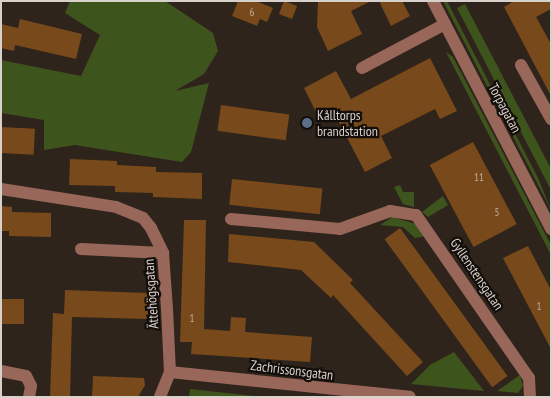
<!DOCTYPE html>
<html>
<head>
<meta charset="utf-8">
<style>
  body { margin:0 }
  #map { position:relative; width:552px; height:398px; overflow:hidden; background:#2f241b; font-family:"PT Sans Narrow",sans-serif }
  div>[style] { position:absolute }
  .green>* { inset:0; background:#3e541d }
  .building>* { inset:0; background:#78491a; transform-origin:0 0 }
  .minor>* { height:12px; margin:-6px; padding:0 6px; transform-origin:6px; border-radius:6px; background:#98675a }
  .dots>* { width:14px; height:14px; translate:-50% -50%; box-sizing:border-box; border:2px solid #130e0a; border-radius:50% }
  span { translate:-50% -50%; white-space:nowrap; text-align:center; line-height:1.15; -webkit-text-stroke:4.5px #130e0a; paint-order:stroke }
  .number-label { font-size:11px; color:#c0ae9e }
  .number-label span { -webkit-text-stroke-width:0 }
  .street-label { font-size:14px; color:#d8d0ca }
  .poi-label { font-size:14px; color:#d8d0ca }
  .left { translate:0 -50%; text-align:left }
  .frame { position:absolute; inset:0; border:2px solid #d8d0ca; pointer-events:none }
</style>
</head>
<body>
<div id="map">
  <div class="green">
    <div style="clip-path:polygon(70px 1px,165px 1px,213px 33px,218px 51px,204px 74px,175px 91px,209px 83px,191px 152px,182px 162px,75px 145px,44px 150px,44px 120px,1px 113px,1px 60px,81px 76px,100px 35px,65px 13px)"></div>
    <div style="clip-path:polygon(443px 1px,447px 1px,538px 178px,551px 210px)"></div>
    <div style="clip-path:polygon(465px 4px,551px 169px,551px 190px,457px 8px)"></div>
    <div style="clip-path:polygon(446px 52px,453px 57px,551px 245px,551px 255px)"></div>
    <div style="clip-path:polygon(400px 185px,403px 192px,414px 192px,414px 207px,403px 204px,394px 187px)"></div>
    <div style="clip-path:polygon(443px 196px,448px 205px,428px 217px,422px 212px)"></div>
    <div style="clip-path:polygon(392px 217px,416px 224px,426px 236px,415px 238px,403px 227px,380px 225px)"></div>
    <div style="clip-path:polygon(454px 352px,484px 391px,411px 384px,430px 365px)"></div>
    <div style="clip-path:polygon(520px 375px,523px 386px,518px 393px,497px 391px)"></div>
    <div style="clip-path:polygon(190px 389px,263px 397px,189px 397px)"></div>
  </div>
  <div class="building">
    <div style="clip-path:polygon(238px 1px,256px 1px,273px 8px,267px 22px,260px 19px,257px 26px,232px 16px)"></div>
    <div style="left:284px;top:1px;width:14px;height:14px;rotate:21deg"></div>
    <div style="clip-path:polygon(318px 1px,371px 1px,351px 11px,362px 34px,328px 51px,317px 27px)"></div>
    <div style="clip-path:polygon(379px 1px,402px 1px,410px 16px,391px 26px)"></div>
    <div style="clip-path:polygon(514px 1px,551px 1px,551px 9px,536px 17px,551px 44px,551px 96px,504px 7px)"></div>
    <div style="clip-path:polygon(20px 19px,82px 34px,76px 59px,15px 45px,14px 51px,1px 48px,1px 24px,18px 28px)"></div>
    <div style="clip-path:polygon(430px 58px,457px 111px,440px 119px,435px 109px,381px 136px,392px 158px,365px 172px,332px 109px,318px 116px,304px 88px,336px 71px,351px 99px)"></div>
    <div style="left:221px;top:105px;width:69px;height:26px;rotate:8deg"></div>
    <div style="left:1px;top:127px;width:34px;height:26px;rotate:3deg"></div>
    <div style="left:473px;top:142px;width:93px;height:49px;rotate:62deg"></div>
    <div style="clip-path:polygon(70px 159px,117px 161px,117px 165px,156px 167px,156px 172px,202px 173px,202px 199px,153px 197px,153px 193px,115px 192px,115px 186px,69px 185px)"></div>
    <div style="left:232px;top:179px;width:91px;height:26px;rotate:6deg"></div>
    <div style="clip-path:polygon(1px 206px,12px 207px,12px 212px,51px 213px,51px 237px,9px 236px,9px 231px,1px 231px)"></div>
    <div style="clip-path:polygon(184px 220px,206px 220px,204px 329px,230px 331px,231px 317px,246px 318px,245px 332px,312px 337px,310px 362px,191px 354px,192px 342px,180px 342px)"></div>
    <div style="left:400px;top:228px;width:183px;height:19px;rotate:54deg"></div>
    <div style="clip-path:polygon(229px 234px,314px 242px,353px 280px,350px 283px,423px 362px,407px 376px,333px 295px,331px 298px,301px 270px,228px 262px)"></div>
    <div style="clip-path:polygon(528px 246px,551px 290px,551px 349px,503px 258px)"></div>
    <div style="clip-path:polygon(65px 290px,148px 293px,148px 319px,72px 317px,70px 397px,50px 397px,53px 313px,64px 314px)"></div>
    <div style="left:1px;top:299px;width:23px;height:25px"></div>
    <div style="clip-path:polygon(93px 376px,144px 378px,145px 385px,138px 397px,92px 397px)"></div>
  </div>
  <div class="minor">
    <div style="left:433px;top:1px;width:257px;rotate:62.6deg"></div>
    <div style="left:521px;top:65px;width:62px;rotate:60.9deg"></div>
    <div style="left:362px;top:68px;width:94px;rotate:-27.9deg"></div>
    <div style="left:1px;top:189px;width:116px;rotate:8.9deg"></div>
    <div style="left:116px;top:207px;width:29px;rotate:22deg"></div>
    <div style="left:143px;top:218px;width:13px;rotate:51deg"></div>
    <div style="left:151px;top:228px;width:28px;rotate:64deg"></div>
    <div style="left:163px;top:253px;width:56px;rotate:85.9deg"></div>
    <div style="left:167px;top:309px;width:63px;rotate:87.3deg"></div>
    <div style="left:170px;top:372px;width:27px;rotate:112deg"></div>
    <div style="left:231px;top:219px;width:109px;rotate:5.2deg"></div>
    <div style="left:340px;top:229px;width:53px;rotate:-19.8deg"></div>
    <div style="left:390px;top:211px;width:26px;rotate:9deg"></div>
    <div style="left:416px;top:215px;width:198px;rotate:55.3deg"></div>
    <div style="left:529px;top:378px;width:19px;rotate:87deg"></div>
    <div style="left:81px;top:249px;width:82px;rotate:2.8deg"></div>
    <div style="left:1px;top:371px;width:25px;rotate:11deg"></div>
    <div style="left:26px;top:376px;width:11px;rotate:63deg"></div>
    <div style="left:31px;top:386px;width:11px;rotate:100deg"></div>
    <div style="left:170px;top:372px;width:241px;rotate:5.9deg"></div>
  </div>
  <div class="dots">
    <div style="left:307px;top:123px;background:#5c6f8a"></div>
  </div>
  <div class="number-label">
    <span style="left:252px;top:12px">6</span>
    <span style="left:479px;top:177px">11</span>
    <span style="left:497px;top:212px">5</span>
    <span style="left:539px;top:306px">1</span>
    <span style="left:192px;top:318px">1</span>
  </div>
  <div class="street-label">
    <span style="left:505px;top:108px;rotate:62deg">Torpagatan</span>
    <span style="left:477px;top:274px;rotate:56deg">Gyllenstensgatan</span>
    <span style="left:151px;top:294px;rotate:-94deg">Ättehögsgatan</span>
    <span style="left:292px;top:370px;rotate:7deg">Zachrissonsgatan</span>
  </div>
  <div class="poi-label">
    <span class="left" style="left:317px;top:123px">Kålltorps<br>brandstation</span>
  </div>
  <div class="frame"></div>
</div>
</body>
</html>
